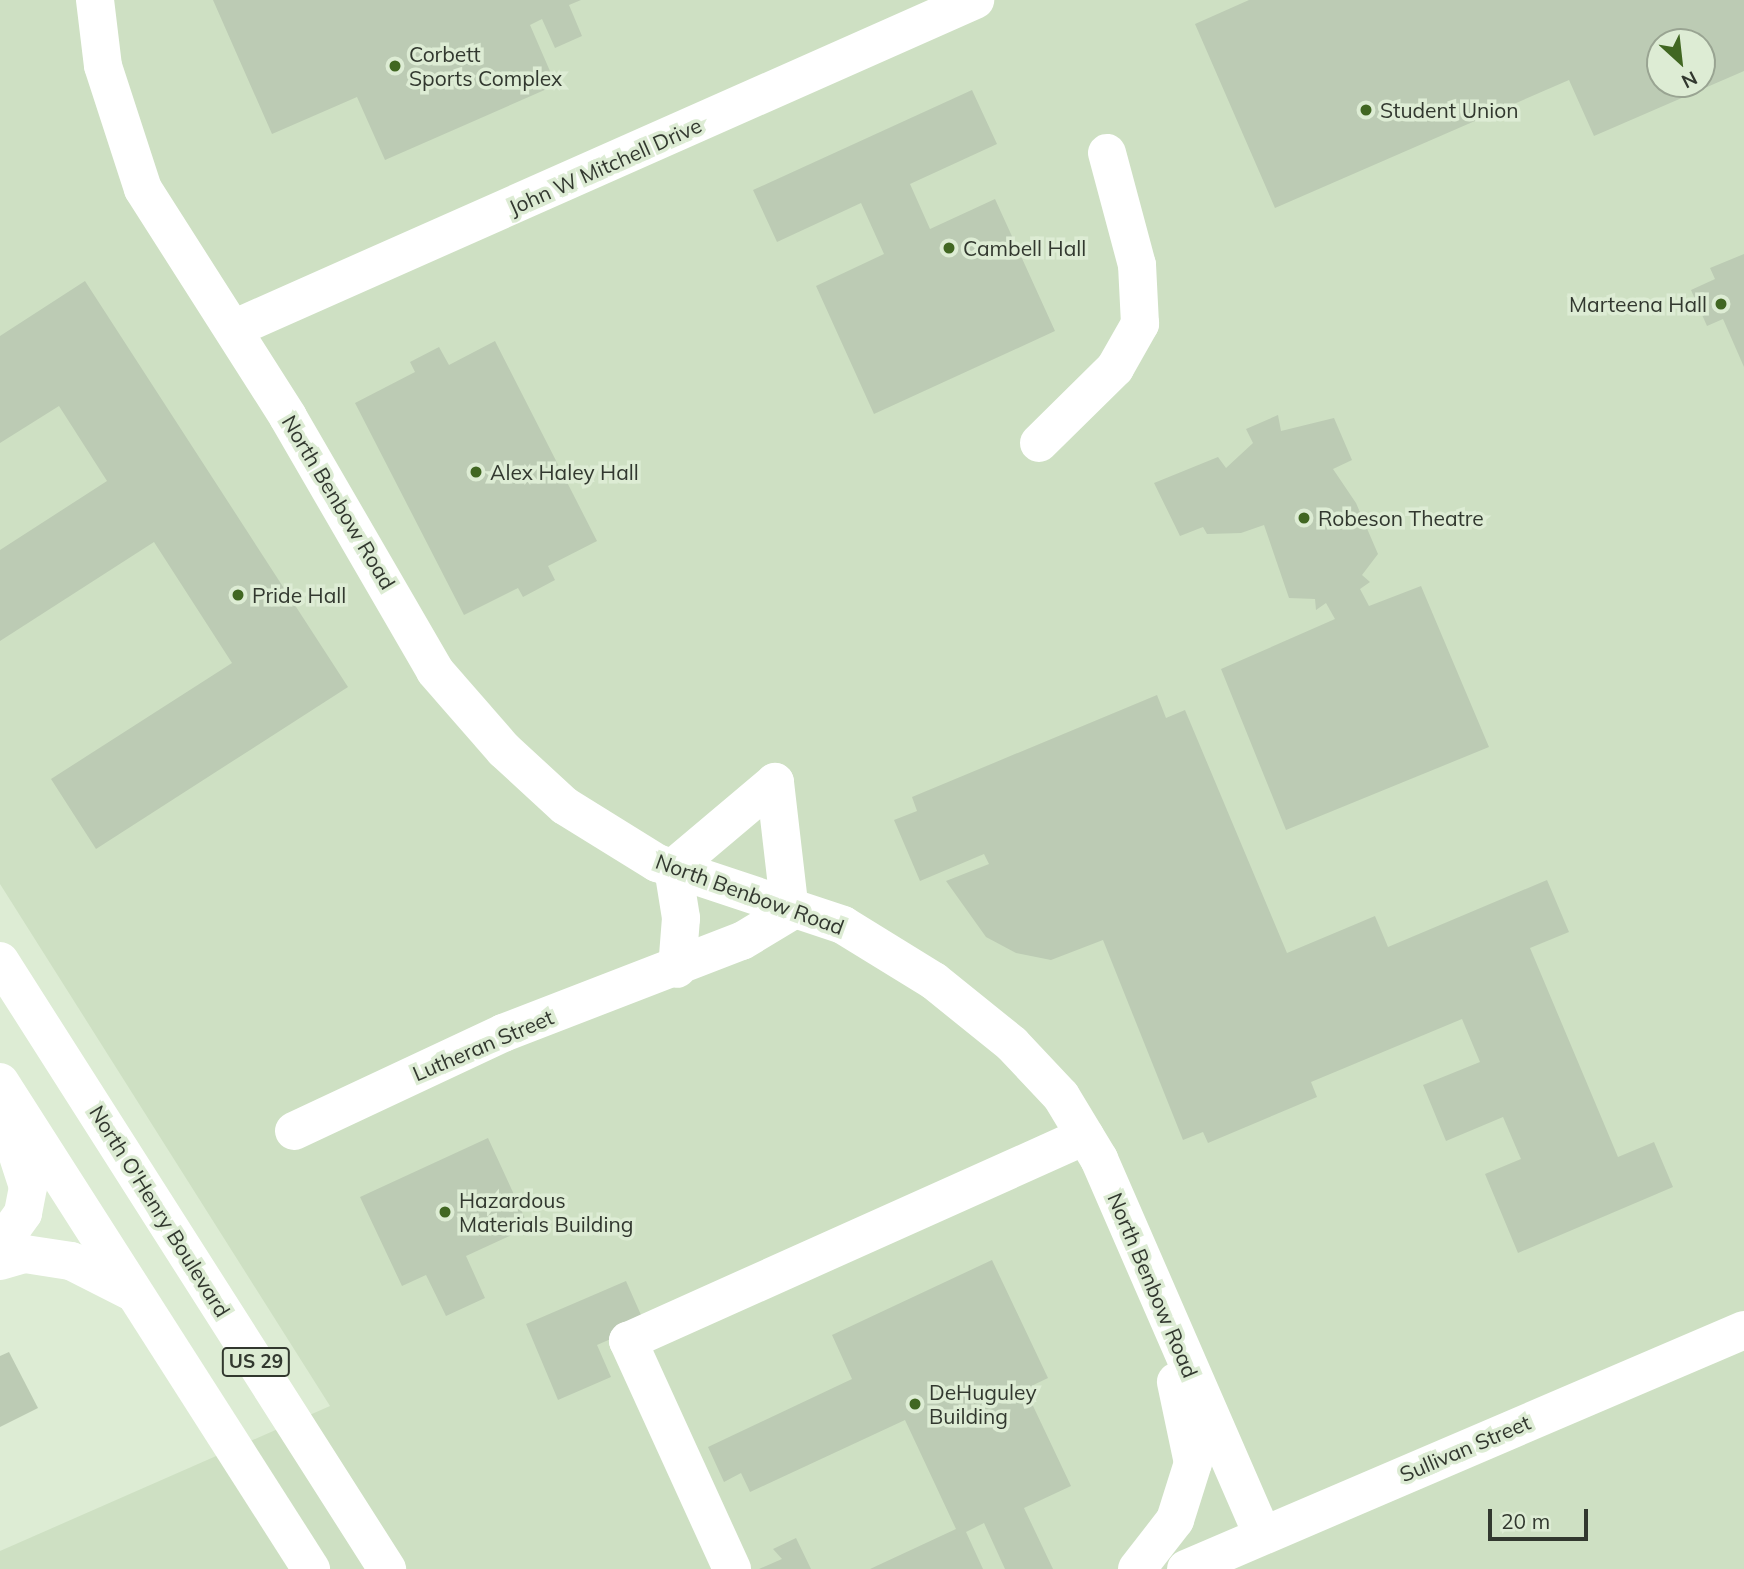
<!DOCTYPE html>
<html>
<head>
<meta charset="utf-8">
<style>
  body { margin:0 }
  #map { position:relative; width:1744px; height:1569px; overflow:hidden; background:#ddecd4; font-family:Mulish,sans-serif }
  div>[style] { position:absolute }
  .built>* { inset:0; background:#cee0c3 }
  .building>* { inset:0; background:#bccbb4 }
  .minor>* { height:38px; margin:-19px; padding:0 19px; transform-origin:19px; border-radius:19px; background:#fff }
  .highway>* { height:38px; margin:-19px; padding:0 19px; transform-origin:19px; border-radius:19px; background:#fff }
  .dots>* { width:19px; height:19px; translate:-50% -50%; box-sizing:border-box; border:4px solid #ddecd4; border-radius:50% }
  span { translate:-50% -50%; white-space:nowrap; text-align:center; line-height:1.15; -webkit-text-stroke:7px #ddecd4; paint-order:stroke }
  .shield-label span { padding:2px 5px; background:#ddecd4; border:2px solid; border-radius:5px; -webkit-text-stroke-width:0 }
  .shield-label { font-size:19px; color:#32382f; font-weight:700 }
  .poi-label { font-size:21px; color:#32382f }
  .left { translate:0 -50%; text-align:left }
  .right { translate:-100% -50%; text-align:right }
  .street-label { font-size:21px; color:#32382f }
  .north { position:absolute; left:1646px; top:28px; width:70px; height:70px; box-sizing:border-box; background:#ddecd4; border:2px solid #99a492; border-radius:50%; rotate:153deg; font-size:19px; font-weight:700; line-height:28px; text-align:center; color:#32382f }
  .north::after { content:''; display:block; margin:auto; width:24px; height:32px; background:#416722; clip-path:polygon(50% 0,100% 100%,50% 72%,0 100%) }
  .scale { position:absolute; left:1488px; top:1509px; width:100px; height:32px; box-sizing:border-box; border:4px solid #32382f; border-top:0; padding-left:9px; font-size:21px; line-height:24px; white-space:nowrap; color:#32382f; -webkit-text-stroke:5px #ddecd4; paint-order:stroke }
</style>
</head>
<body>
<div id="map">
  <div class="built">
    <div style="clip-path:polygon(evenodd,0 0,1744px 0,1744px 1569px,0 1569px,0 1551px,330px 1406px,0 884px,0 0,1660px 42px,1702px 42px,1702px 84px,1660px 84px,1660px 42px)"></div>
  </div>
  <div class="building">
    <div style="clip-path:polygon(213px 0,581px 0,569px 5px,582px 36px,555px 48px,542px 19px,530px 25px,556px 85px,385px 160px,357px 97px,272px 134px)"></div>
    <div style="clip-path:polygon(evenodd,1249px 0,1744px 0,1744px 71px,1594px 136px,1569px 80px,1275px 208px,1195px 24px,1249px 0,1660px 42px,1702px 42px,1702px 84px,1660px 84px,1660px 42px)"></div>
    <div style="clip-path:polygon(972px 90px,997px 144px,910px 184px,930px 229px,995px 199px,1055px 331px,874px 414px,816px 286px,884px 254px,861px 203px,777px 242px,753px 190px)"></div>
    <div style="clip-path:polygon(1744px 254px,1744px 367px,1723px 319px,1707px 326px,1691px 290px,1715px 279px,1710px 268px)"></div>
    <div style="clip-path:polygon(85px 281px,348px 687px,96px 849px,51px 779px,232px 663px,154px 542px,0 641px,0 550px,107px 481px,59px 406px,0 443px,0 336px)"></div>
    <div style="clip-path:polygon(495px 341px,597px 541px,548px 566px,555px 580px,523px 597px,518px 588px,464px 615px,355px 403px,415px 372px,410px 362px,439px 347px,449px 365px)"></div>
    <div style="clip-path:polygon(1278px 415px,1281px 431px,1334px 418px,1352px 460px,1333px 469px,1356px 503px,1378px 554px,1362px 575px,1370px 582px,1360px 589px,1369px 606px,1421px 586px,1489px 747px,1286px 830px,1221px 669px,1335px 619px,1326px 603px,1316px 610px,1315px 599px,1289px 598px,1264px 525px,1241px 533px,1207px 534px,1203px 527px,1180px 536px,1154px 483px,1218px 457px,1226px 468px,1253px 443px,1246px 429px)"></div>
    <div style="clip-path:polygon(1157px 695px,1166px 718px,1185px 710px,1287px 953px,1375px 916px,1388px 947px,1547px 880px,1569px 932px,1530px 948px,1618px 1157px,1654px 1142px,1673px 1187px,1518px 1253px,1485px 1174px,1521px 1159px,1503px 1117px,1446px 1141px,1423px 1085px,1480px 1062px,1462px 1019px,1311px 1082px,1317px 1097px,1208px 1143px,1203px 1132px,1183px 1140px,1103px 940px,1051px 960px,1016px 953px,986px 937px,946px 881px,989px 864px,984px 854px,920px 881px,894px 820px,917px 811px,912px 797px)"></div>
    <div style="clip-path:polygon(488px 1138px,529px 1227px,466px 1256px,485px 1298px,446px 1316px,426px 1275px,402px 1286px,360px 1197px)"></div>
    <div style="clip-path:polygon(992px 1260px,1048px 1378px,1025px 1389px,1071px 1486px,1024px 1508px,1053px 1569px,1005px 1569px,984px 1523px,966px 1532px,983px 1569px,870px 1569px,956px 1529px,905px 1420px,750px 1492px,741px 1473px,724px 1482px,708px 1447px,852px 1379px,832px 1335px)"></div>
    <div style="clip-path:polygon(626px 1281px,645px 1324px,597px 1345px,611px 1377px,558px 1400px,526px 1324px)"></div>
    <div style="clip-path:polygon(9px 1352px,38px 1408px,0 1427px,0 1356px)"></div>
    <div style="clip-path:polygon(796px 1538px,811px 1569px,759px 1569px,782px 1559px,773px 1549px)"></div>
  </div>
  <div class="minor">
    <div style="left:95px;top:0;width:66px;rotate:83.1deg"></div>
    <div style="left:103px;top:66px;width:129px;rotate:72deg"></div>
    <div style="left:143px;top:189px;width:270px;rotate:57.5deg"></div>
    <div style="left:288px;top:417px;width:293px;rotate:59.9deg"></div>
    <div style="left:435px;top:671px;width:105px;rotate:48.9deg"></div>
    <div style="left:504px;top:750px;width:83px;rotate:42.6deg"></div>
    <div style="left:565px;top:806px;width:108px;rotate:31.8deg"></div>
    <div style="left:657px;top:863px;width:196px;rotate:18.4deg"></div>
    <div style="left:843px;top:925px;width:107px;rotate:31.6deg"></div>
    <div style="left:934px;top:981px;width:100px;rotate:38.9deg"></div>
    <div style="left:1012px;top:1044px;width:71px;rotate:46.7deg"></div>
    <div style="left:1061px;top:1096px;width:74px;rotate:58.9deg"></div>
    <div style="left:1099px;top:1159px;width:409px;rotate:66.5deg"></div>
    <div style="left:233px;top:329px;width:812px;rotate:-23.91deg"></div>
    <div style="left:1039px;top:443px;width:107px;rotate:-44.6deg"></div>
    <div style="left:1115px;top:368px;width:51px;rotate:-60.4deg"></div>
    <div style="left:1140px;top:324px;width:59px;rotate:-92.9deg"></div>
    <div style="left:1137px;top:265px;width:116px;rotate:-105deg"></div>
    <div style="left:673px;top:868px;width:51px;rotate:80.9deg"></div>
    <div style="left:681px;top:918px;width:51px;rotate:94.5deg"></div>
    <div style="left:294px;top:1131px;width:231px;rotate:-25.1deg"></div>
    <div style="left:503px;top:1033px;width:256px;rotate:-21.1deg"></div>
    <div style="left:742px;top:941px;width:56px;rotate:-31.1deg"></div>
    <div style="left:790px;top:912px;width:131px;rotate:-96.6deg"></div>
    <div style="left:775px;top:782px;width:133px;rotate:139.9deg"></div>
    <div style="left:732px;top:1569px;width:251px;rotate:-114.5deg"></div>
    <div style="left:628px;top:1341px;width:501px;rotate:-24.16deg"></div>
    <div style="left:1137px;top:1569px;width:62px;rotate:-52.2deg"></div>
    <div style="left:1175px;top:1520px;width:60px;rotate:-72.5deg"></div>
    <div style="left:1193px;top:1463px;width:83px;rotate:-101.9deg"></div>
    <div style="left:1186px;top:1569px;width:607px;rotate:-23.19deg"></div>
  </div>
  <div class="highway">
    <div style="left:0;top:961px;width:721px;rotate:57.52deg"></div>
    <div style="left:0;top:1082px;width:578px;rotate:57.44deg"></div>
    <div style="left:0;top:1245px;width:39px;rotate:-54deg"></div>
    <div style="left:23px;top:1213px;width:26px;rotate:-79deg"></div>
    <div style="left:28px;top:1187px;width:78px;rotate:-108deg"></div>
    <div style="left:0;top:1261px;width:26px;rotate:-16deg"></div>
    <div style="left:25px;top:1254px;width:47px;rotate:8.7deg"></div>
    <div style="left:71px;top:1261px;width:68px;rotate:26.9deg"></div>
  </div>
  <div class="dots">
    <div style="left:395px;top:66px;background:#416722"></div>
    <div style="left:1366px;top:110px;background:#416722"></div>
    <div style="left:949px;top:248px;background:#416722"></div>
    <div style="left:1721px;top:304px;background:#416722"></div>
    <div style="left:476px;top:472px;background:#416722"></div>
    <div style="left:1304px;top:518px;background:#416722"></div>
    <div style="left:238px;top:595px;background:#416722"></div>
    <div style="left:445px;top:1212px;background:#416722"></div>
    <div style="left:915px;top:1404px;background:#416722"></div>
  </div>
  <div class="shield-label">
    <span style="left:256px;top:1362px">US 29</span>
  </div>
  <div class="poi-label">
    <span class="left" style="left:409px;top:66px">Corbett<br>Sports Complex</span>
    <span class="left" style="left:1380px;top:110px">Student Union</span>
    <span class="left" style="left:963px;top:248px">Cambell Hall</span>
    <span class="right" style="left:1707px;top:304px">Marteena Hall</span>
    <span class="left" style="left:490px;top:472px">Alex Haley Hall</span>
    <span class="left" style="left:1318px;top:518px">Robeson Theatre</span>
    <span class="left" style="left:252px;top:595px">Pride Hall</span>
    <span class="left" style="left:459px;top:1212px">Hazardous<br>Materials Building</span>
    <span class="left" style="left:929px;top:1404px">DeHuguley<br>Building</span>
  </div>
  <div class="street-label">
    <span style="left:605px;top:166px;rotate:-24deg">John W Mitchell Drive</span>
    <span style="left:339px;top:502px;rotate:59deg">North Benbow Road</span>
    <span style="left:750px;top:894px;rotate:20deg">North Benbow Road</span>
    <span style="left:483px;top:1045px;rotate:-23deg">Lutheran Street</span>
    <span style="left:160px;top:1211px;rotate:58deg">North O'Henry Boulevard</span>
    <span style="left:1153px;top:1285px;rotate:67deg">North Benbow Road</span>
    <span style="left:1465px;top:1448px;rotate:-23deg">Sullivan Street</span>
  </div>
  <div class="north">N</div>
  <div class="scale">20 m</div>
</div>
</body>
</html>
